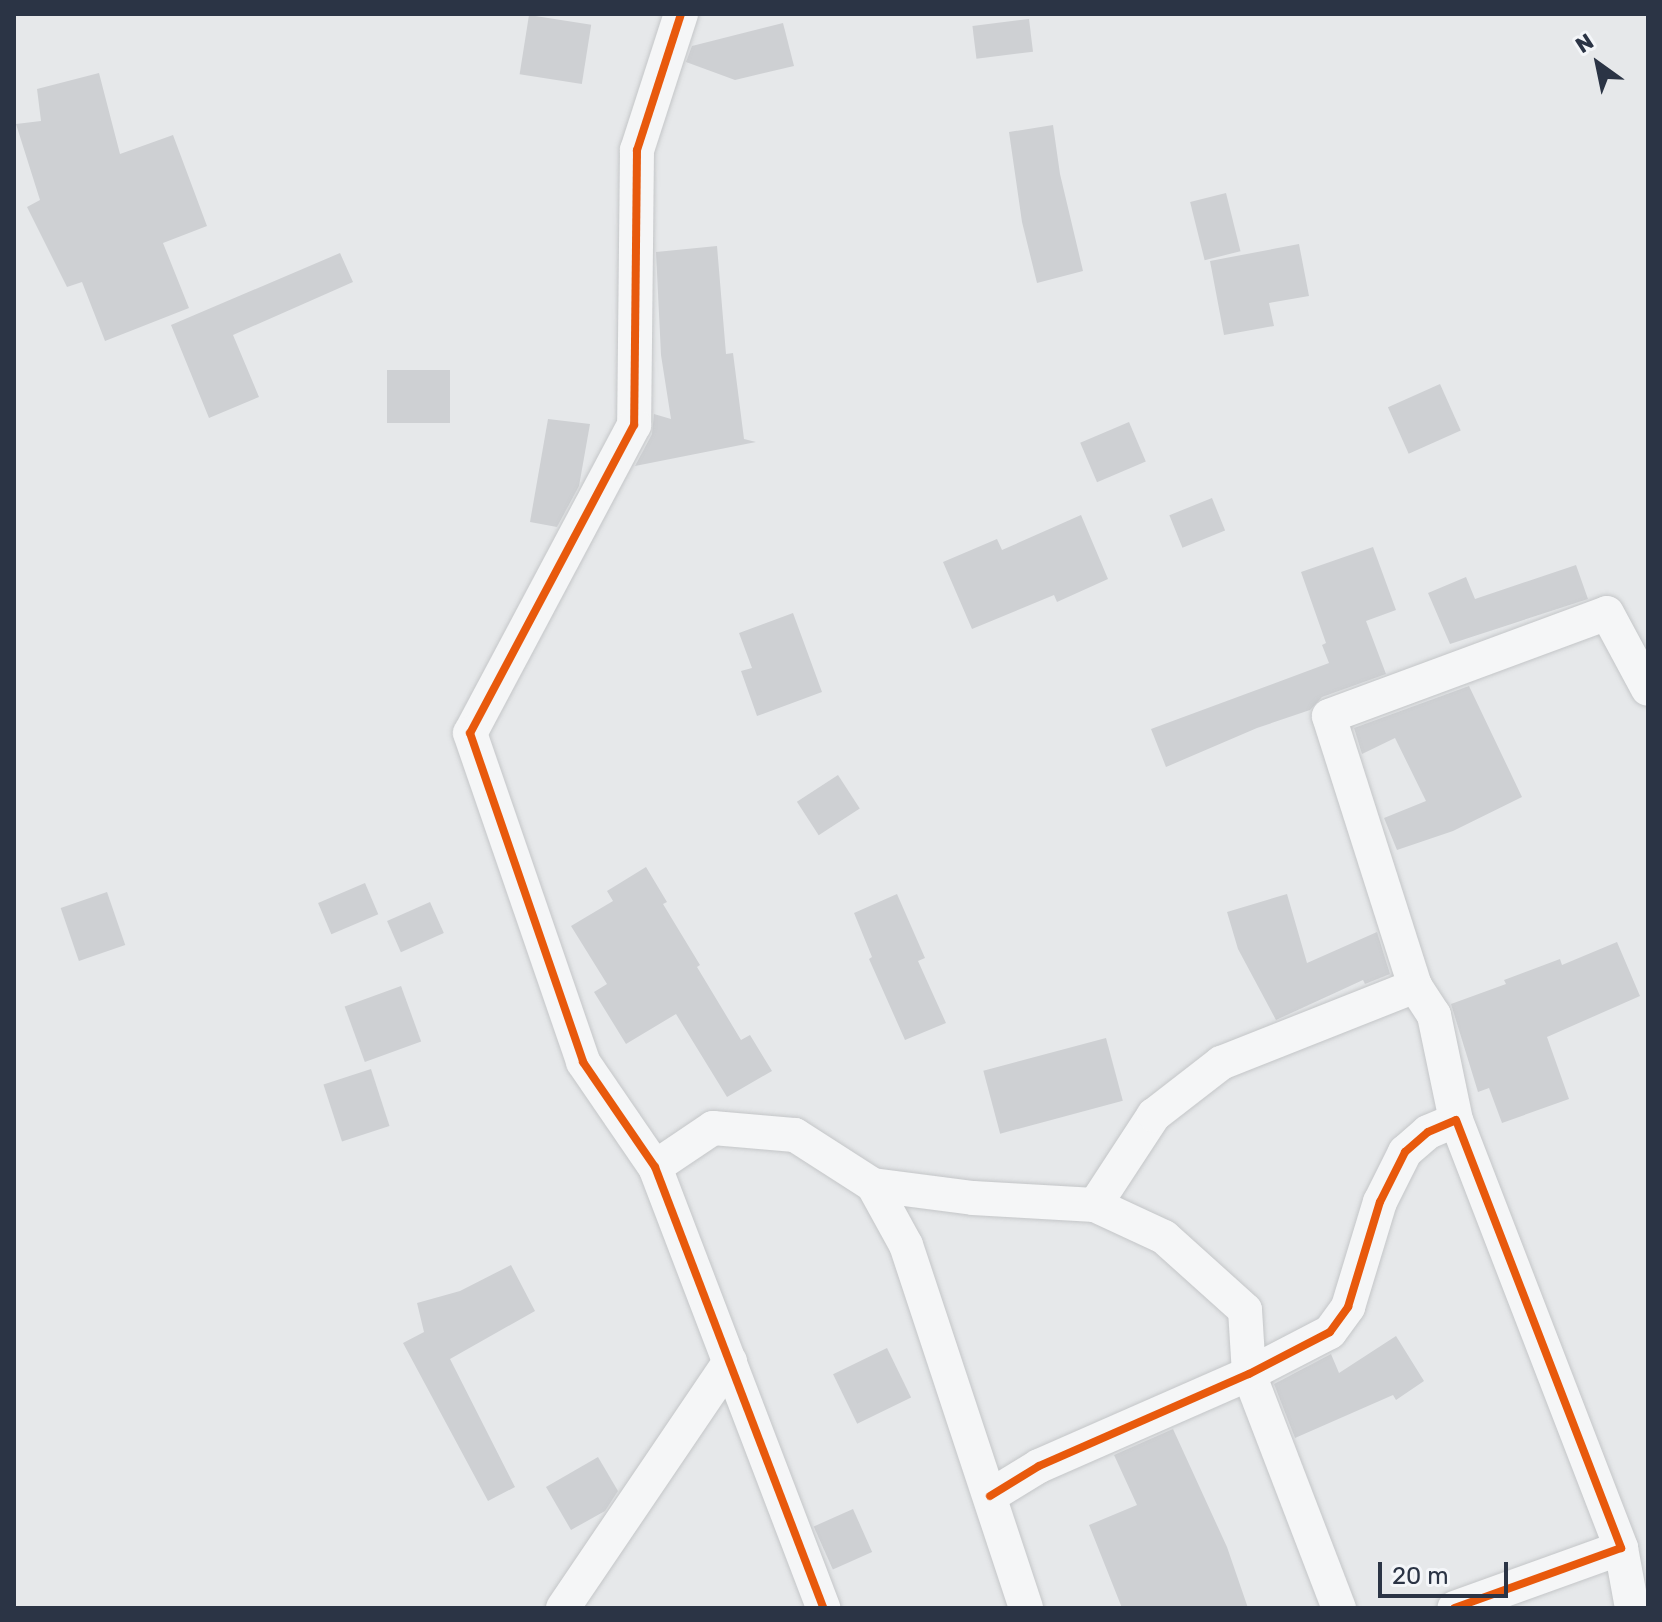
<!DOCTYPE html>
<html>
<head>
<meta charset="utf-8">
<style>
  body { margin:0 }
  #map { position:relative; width:1662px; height:1622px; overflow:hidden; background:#e6e8ea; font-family:Rubik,sans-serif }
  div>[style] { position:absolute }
  .building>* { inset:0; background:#ced0d3; transform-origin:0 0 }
  .roads { filter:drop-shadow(0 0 2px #c4c6c8) drop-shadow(0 0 2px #c4c6c8) }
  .minor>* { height:34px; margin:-17px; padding:0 17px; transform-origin:17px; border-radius:17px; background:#f5f6f7 }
  .cycleway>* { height:8px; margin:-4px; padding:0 4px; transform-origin:4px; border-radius:4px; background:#e8590c }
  span { translate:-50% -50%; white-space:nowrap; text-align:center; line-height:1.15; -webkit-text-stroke:8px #f4f6f9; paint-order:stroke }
  .frame { position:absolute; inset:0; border:16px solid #2b3445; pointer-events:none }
  .north { position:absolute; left:1558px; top:24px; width:80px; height:80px; -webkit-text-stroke:6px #f4f6f9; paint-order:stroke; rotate:327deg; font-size:22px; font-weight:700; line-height:32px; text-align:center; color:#2b3445 }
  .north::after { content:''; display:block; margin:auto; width:28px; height:36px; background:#2b3445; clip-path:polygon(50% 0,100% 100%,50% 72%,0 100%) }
  .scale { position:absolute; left:1378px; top:1562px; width:130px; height:36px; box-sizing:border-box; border:4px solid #2b3445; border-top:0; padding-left:10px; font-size:24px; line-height:28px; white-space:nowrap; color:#2b3445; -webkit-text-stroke:6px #f4f6f9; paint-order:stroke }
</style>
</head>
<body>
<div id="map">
  <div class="building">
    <div style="left:529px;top:15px;width:63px;height:60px;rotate:9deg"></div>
    <div style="left:1029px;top:19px;width:33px;height:57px;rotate:83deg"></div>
    <div style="clip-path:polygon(783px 23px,794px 66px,735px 80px,686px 62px,692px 46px)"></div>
    <div style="clip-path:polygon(99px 73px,120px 154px,173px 135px,207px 226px,163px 243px,189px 308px,105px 341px,82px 282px,67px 287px,27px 207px,40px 200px,16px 124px,41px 121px,37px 89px)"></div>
    <div style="clip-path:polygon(1053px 125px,1060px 174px,1083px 271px,1037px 283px,1022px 222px,1009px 132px)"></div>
    <div style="left:1226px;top:193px;width:60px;height:37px;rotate:76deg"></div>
    <div style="clip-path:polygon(1299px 244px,1309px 296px,1269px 303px,1274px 326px,1224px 335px,1210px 261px)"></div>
    <div style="clip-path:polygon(717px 246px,726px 354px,733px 353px,744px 439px,756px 442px,635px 466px,652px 434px,654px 414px,671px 419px,661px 355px,656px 252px)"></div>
    <div style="clip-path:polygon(340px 253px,353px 282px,233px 335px,259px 397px,209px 418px,171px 325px)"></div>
    <div style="left:387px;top:370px;width:63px;height:53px"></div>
    <div style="left:1440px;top:384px;width:51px;height:57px;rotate:66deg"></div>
    <div style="clip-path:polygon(548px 419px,590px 424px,579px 486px,557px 527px,530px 522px)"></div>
    <div style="left:1129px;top:422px;width:43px;height:53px;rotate:67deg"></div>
    <div style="left:1212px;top:498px;width:35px;height:46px;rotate:68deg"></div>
    <div style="clip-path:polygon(1081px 515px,1108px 579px,1057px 602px,1054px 595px,972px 629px,943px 562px,997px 539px,1002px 550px)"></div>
    <div style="clip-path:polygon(1373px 547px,1396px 610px,1366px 621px,1386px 674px,1322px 697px,1310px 710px,1257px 728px,1166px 767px,1151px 729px,1329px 663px,1322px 645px,1326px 643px,1301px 572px)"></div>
    <div style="clip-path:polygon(1576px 565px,1588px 599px,1450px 644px,1428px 593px,1466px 577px,1475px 599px)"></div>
    <div style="clip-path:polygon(793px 613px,822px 692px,757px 716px,741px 671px,752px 668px,739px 633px)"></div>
    <div style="clip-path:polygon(1469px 686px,1522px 797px,1453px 831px,1397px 850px,1384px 818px,1426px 801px,1395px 738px,1362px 754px,1354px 728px)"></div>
    <div style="left:838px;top:775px;width:40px;height:49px;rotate:57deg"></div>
    <div style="clip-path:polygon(646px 867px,667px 902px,663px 904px,700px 965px,697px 967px,741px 1040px,750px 1035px,772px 1071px,727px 1097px,676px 1014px,626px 1044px,594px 992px,607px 984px,571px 926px,613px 901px,607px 891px)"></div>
    <div style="left:365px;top:883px;width:34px;height:51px;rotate:67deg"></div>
    <div style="left:107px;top:892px;width:56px;height:49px;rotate:71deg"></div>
    <div style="clip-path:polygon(897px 894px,925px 958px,918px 961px,946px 1023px,905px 1040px,869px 959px,872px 957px,854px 913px)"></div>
    <div style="clip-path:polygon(1287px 894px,1307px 963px,1377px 932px,1390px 974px,1365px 984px,1363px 980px,1276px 1020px,1238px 949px,1227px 912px)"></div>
    <div style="left:430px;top:902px;width:34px;height:47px;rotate:66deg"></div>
    <div style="clip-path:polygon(1617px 942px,1640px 996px,1547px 1037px,1569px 1099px,1502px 1123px,1489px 1088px,1478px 1092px,1451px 1004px,1506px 984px,1504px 980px,1560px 959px,1562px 965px)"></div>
    <div style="left:401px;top:986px;width:59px;height:60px;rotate:70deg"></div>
    <div style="left:1106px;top:1038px;width:65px;height:127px;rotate:75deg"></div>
    <div style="left:371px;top:1069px;width:60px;height:50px;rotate:72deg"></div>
    <div style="clip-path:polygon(511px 1265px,535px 1311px,450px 1359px,515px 1487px,488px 1501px,403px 1343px,424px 1332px,417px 1303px,460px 1291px)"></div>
    <div style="clip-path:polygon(1396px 1336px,1424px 1381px,1396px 1400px,1393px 1395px,1295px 1438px,1274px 1384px,1331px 1354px,1339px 1373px)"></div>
    <div style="left:887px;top:1348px;width:55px;height:60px;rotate:64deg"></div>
    <div style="clip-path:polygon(1173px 1429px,1227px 1547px,1248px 1608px,1122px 1608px,1089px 1525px,1137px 1505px,1114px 1455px)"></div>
    <div style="clip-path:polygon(598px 1457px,618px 1491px,605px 1511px,571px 1530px,546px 1487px)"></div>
    <div style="left:853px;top:1509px;width:47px;height:43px;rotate:66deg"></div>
  </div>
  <div class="roads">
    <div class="minor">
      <div style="left:681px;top:14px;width:143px;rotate:107.9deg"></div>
      <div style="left:637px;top:150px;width:275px;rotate:90.6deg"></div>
      <div style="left:634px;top:425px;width:349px;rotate:118deg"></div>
      <div style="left:470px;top:733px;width:348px;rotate:71deg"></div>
      <div style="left:583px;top:1062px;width:127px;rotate:55.6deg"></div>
      <div style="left:655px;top:1167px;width:472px;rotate:69.1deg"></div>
      <div style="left:1415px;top:986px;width:283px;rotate:-107.7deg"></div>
      <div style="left:1329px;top:716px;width:296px;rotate:-20.3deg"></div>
      <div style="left:1607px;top:613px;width:86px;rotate:61.7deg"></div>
      <div style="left:655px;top:1167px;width:70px;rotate:-33.9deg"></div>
      <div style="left:713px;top:1128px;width:82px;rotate:4.9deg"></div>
      <div style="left:795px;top:1135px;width:93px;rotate:32.7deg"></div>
      <div style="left:873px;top:1185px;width:68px;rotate:61.2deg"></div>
      <div style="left:906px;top:1245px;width:382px;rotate:71.7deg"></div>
      <div style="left:873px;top:1185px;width:101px;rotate:7.4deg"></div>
      <div style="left:973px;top:1198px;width:122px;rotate:3.3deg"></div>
      <div style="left:1095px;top:1205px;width:108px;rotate:-56.8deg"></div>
      <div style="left:1154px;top:1115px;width:85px;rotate:-37.8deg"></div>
      <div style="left:1221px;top:1063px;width:209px;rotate:-21.6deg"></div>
      <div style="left:1415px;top:986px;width:35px;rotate:57deg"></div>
      <div style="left:1434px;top:1015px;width:107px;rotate:78.2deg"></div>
      <div style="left:1095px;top:1205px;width:76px;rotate:24.9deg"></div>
      <div style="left:1164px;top:1237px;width:109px;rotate:42deg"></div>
      <div style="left:1245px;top:1310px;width:64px;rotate:86.4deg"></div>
      <div style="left:1249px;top:1374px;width:251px;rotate:69deg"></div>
      <div style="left:990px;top:1496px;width:57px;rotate:-31.5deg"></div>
      <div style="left:1039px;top:1466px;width:229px;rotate:-23.7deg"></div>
      <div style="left:1249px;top:1374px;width:91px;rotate:-27.4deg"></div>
      <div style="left:1330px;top:1332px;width:31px;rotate:-54deg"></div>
      <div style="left:1348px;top:1307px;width:110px;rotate:-73.1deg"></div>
      <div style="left:1380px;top:1202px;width:56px;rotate:-63.4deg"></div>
      <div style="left:1405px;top:1152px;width:30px;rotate:-41deg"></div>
      <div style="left:1428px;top:1132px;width:30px;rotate:-23deg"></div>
      <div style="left:1456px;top:1120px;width:459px;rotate:68.9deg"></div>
      <div style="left:1621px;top:1548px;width:177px;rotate:160.2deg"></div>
      <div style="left:1621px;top:1548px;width:61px;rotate:79.6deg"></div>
      <div style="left:563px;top:1608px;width:298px;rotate:-55.9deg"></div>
    </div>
  </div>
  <div class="cycleway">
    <div style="left:681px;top:14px;width:143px;rotate:107.9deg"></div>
    <div style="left:637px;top:150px;width:275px;rotate:90.6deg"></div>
    <div style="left:634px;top:425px;width:349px;rotate:118deg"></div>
    <div style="left:470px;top:733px;width:348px;rotate:71deg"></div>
    <div style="left:583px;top:1062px;width:127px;rotate:55.6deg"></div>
    <div style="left:655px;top:1167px;width:472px;rotate:69.1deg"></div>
    <div style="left:990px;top:1496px;width:57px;rotate:-31.5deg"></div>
    <div style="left:1039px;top:1466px;width:229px;rotate:-23.7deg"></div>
    <div style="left:1249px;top:1374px;width:91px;rotate:-27.4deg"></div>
    <div style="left:1330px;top:1332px;width:31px;rotate:-54deg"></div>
    <div style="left:1348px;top:1307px;width:110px;rotate:-73.1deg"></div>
    <div style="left:1380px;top:1202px;width:56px;rotate:-63.4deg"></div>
    <div style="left:1405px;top:1152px;width:30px;rotate:-41deg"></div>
    <div style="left:1428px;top:1132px;width:30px;rotate:-23deg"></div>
    <div style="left:1456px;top:1120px;width:459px;rotate:68.9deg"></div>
    <div style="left:1621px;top:1548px;width:177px;rotate:160.2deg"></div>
  </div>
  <div class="frame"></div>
  <div class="north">N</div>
  <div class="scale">20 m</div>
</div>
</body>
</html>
